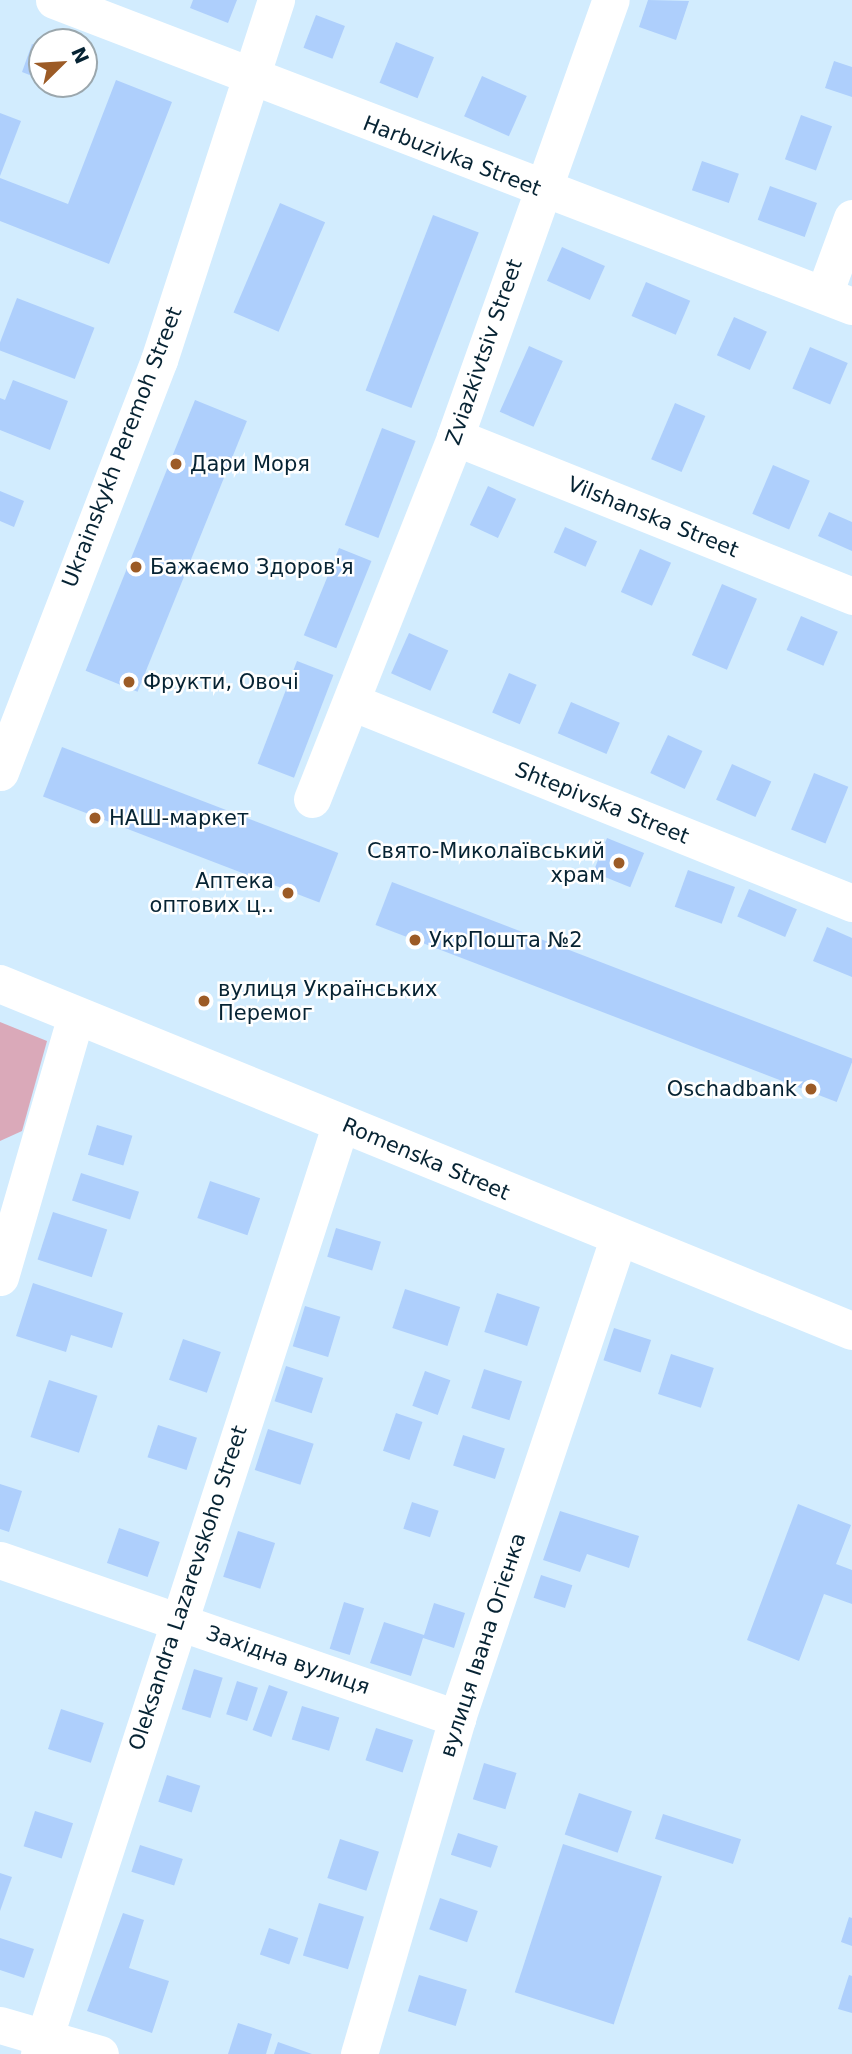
<!DOCTYPE html>
<html>
<head>
<meta charset="utf-8">
<style>
  body { margin:0 }
  #map { position:relative; width:852px; height:2054px; overflow:hidden; background:#d2ecfe; font-family:"DejaVu Sans",sans-serif }
  div>[style] { position:absolute }
  .green>* { inset:0; background:#daa9b9 }
  .building>* { inset:0; background:#aecffc; transform-origin:0 0 }
  .minor>* { height:37px; margin:-18.5px; padding:0 18.5px; transform-origin:18.5px; border-radius:18.5px; background:#fff }
  .major>* { height:38px; margin:-19px; padding:0 19px; transform-origin:19px; border-radius:19px; background:#fff }
  .dots>* { width:19px; height:19px; translate:-50% -50%; box-sizing:border-box; border:4px solid #fff; border-radius:50% }
  span { translate:-50% -50%; white-space:nowrap; text-align:center; line-height:1.15; -webkit-text-stroke:5px #fff; paint-order:stroke }
  .street-label { font-size:21px; color:#062333 }
  .poi-label { font-size:21px; color:#062333 }
  .left { translate:0 -50%; text-align:left }
  .right { translate:-100% -50%; text-align:right }
  .north { position:absolute; left:28px; top:28px; width:70px; height:70px; box-sizing:border-box; background:#fff; border:2px solid #9ba7ad; border-radius:50%; rotate:66deg; font-size:19px; font-weight:700; line-height:28px; text-align:center; color:#062333 }
  .north::after { content:''; display:block; margin:auto; width:24px; height:32px; background:#9c5b26; clip-path:polygon(50% 0,100% 100%,50% 72%,0 100%) }
</style>
</head>
<body>
<div id="map">
  <div class="green">
    <div style="clip-path:polygon(0 1022px,47px 1041px,22px 1131px,0 1141px)"></div>
  </div>
  <div class="building">
    <div style="clip-path:polygon(193px 0,237px 0,228px 23px,190px 8px)"></div>
    <div style="clip-path:polygon(648px 0,689px 1px,676px 40px,639px 27px)"></div>
    <div style="left:316px;top:15px;width:31px;height:35px;rotate:21deg"></div>
    <div style="left:396px;top:42px;width:41px;height:44px;rotate:22deg"></div>
    <div style="clip-path:polygon(32px 44px,42px 48px,40px 79px,22px 72px)"></div>
    <div style="clip-path:polygon(834px 61px,852px 67px,852px 97px,825px 88px)"></div>
    <div style="left:482px;top:76px;width:49px;height:44px;rotate:24deg"></div>
    <div style="clip-path:polygon(116px 80px,172px 102px,109px 264px,0 221px,0 178px,68px 204px)"></div>
    <div style="clip-path:polygon(0 113px,21px 121px,0 176px)"></div>
    <div style="left:801px;top:115px;width:33px;height:47px;rotate:20deg"></div>
    <div style="left:702px;top:161px;width:39px;height:31px;rotate:19deg"></div>
    <div style="left:770px;top:186px;width:50px;height:36px;rotate:20deg"></div>
    <div style="left:280px;top:203px;width:49px;height:119px;rotate:23deg"></div>
    <div style="left:433px;top:215px;width:49px;height:188px;rotate:21deg"></div>
    <div style="left:562px;top:247px;width:47px;height:37px;rotate:24deg"></div>
    <div style="left:646px;top:282px;width:48px;height:37px;rotate:23deg"></div>
    <div style="left:17px;top:298px;width:83px;height:55px;rotate:21deg"></div>
    <div style="left:734px;top:317px;width:36px;height:42px;rotate:24deg"></div>
    <div style="left:529px;top:346px;width:37px;height:72px;rotate:24deg"></div>
    <div style="left:810px;top:347px;width:41px;height:45px;rotate:23deg"></div>
    <div style="clip-path:polygon(13px 380px,68px 401px,50px 450px,0 430px,0 398px,5px 400px)"></div>
    <div style="left:195px;top:400px;width:56px;height:292px;rotate:22deg"></div>
    <div style="left:675px;top:403px;width:33px;height:61px;rotate:23deg"></div>
    <div style="left:382px;top:428px;width:36px;height:104px;rotate:21deg"></div>
    <div style="left:773px;top:465px;width:40px;height:53px;rotate:23deg"></div>
    <div style="left:488px;top:486px;width:31px;height:43px;rotate:25deg"></div>
    <div style="clip-path:polygon(0 491px,24px 501px,14px 527px,0 521px)"></div>
    <div style="clip-path:polygon(829px 512px,852px 522px,852px 551px,818px 536px)"></div>
    <div style="left:565px;top:527px;width:35px;height:28px;rotate:24deg"></div>
    <div style="left:339px;top:548px;width:35px;height:94px;rotate:22deg"></div>
    <div style="left:640px;top:549px;width:34px;height:47px;rotate:24deg"></div>
    <div style="left:722px;top:584px;width:38px;height:77px;rotate:23deg"></div>
    <div style="left:801px;top:616px;width:40px;height:37px;rotate:23deg"></div>
    <div style="left:409px;top:633px;width:43px;height:44px;rotate:24deg"></div>
    <div style="left:297px;top:661px;width:39px;height:110px;rotate:21deg"></div>
    <div style="left:509px;top:673px;width:30px;height:43px;rotate:23deg"></div>
    <div style="left:571px;top:702px;width:53px;height:34px;rotate:23deg"></div>
    <div style="left:668px;top:735px;width:38px;height:42px;rotate:25deg"></div>
    <div style="left:62px;top:747px;width:296px;height:53px;rotate:21deg"></div>
    <div style="left:732px;top:764px;width:43px;height:39px;rotate:24deg"></div>
    <div style="left:814px;top:773px;width:37px;height:61px;rotate:22deg"></div>
    <div style="left:607px;top:838px;width:40px;height:37px;rotate:22deg"></div>
    <div style="left:688px;top:870px;width:50px;height:39px;rotate:20deg"></div>
    <div style="left:392px;top:882px;width:494px;height:46px;rotate:21deg"></div>
    <div style="left:749px;top:889px;width:52px;height:30px;rotate:23deg"></div>
    <div style="clip-path:polygon(827px 927px,852px 938px,852px 977px,813px 961px)"></div>
    <div style="left:97px;top:1125px;width:37px;height:31px;rotate:17deg"></div>
    <div style="left:81px;top:1173px;width:61px;height:29px;rotate:18deg"></div>
    <div style="left:210px;top:1181px;width:53px;height:39px;rotate:19deg"></div>
    <div style="left:53px;top:1212px;width:57px;height:50px;rotate:18deg"></div>
    <div style="left:336px;top:1228px;width:47px;height:30px;rotate:17deg"></div>
    <div style="clip-path:polygon(33px 1283px,123px 1313px,112px 1348px,71px 1335px,66px 1352px,16px 1336px)"></div>
    <div style="left:405px;top:1289px;width:58px;height:41px;rotate:18deg"></div>
    <div style="left:497px;top:1293px;width:45px;height:41px;rotate:18deg"></div>
    <div style="left:305px;top:1306px;width:37px;height:42px;rotate:17deg"></div>
    <div style="left:614px;top:1328px;width:39px;height:34px;rotate:18deg"></div>
    <div style="left:183px;top:1339px;width:40px;height:43px;rotate:19deg"></div>
    <div style="left:671px;top:1354px;width:45px;height:42px;rotate:18deg"></div>
    <div style="left:286px;top:1366px;width:39px;height:37px;rotate:18deg"></div>
    <div style="left:484px;top:1369px;width:40px;height:41px;rotate:18deg"></div>
    <div style="left:425px;top:1371px;width:27px;height:37px;rotate:20deg"></div>
    <div style="left:49px;top:1380px;width:51px;height:60px;rotate:18deg"></div>
    <div style="left:396px;top:1413px;width:28px;height:40px;rotate:19deg"></div>
    <div style="left:158px;top:1425px;width:41px;height:34px;rotate:18deg"></div>
    <div style="left:268px;top:1429px;width:48px;height:43px;rotate:18deg"></div>
    <div style="left:463px;top:1435px;width:44px;height:32px;rotate:18deg"></div>
    <div style="clip-path:polygon(0 1484px,22px 1491px,9px 1532px,0 1529px)"></div>
    <div style="left:412px;top:1502px;width:28px;height:28px;rotate:18deg"></div>
    <div style="clip-path:polygon(798px 1504px,851px 1525px,836px 1564px,852px 1570px,852px 1604px,824px 1594px,799px 1661px,747px 1640px)"></div>
    <div style="clip-path:polygon(560px 1511px,639px 1536px,629px 1568px,587px 1554px,580px 1572px,543px 1560px)"></div>
    <div style="left:119px;top:1528px;width:43px;height:37px;rotate:19deg"></div>
    <div style="left:238px;top:1531px;width:39px;height:48px;rotate:18deg"></div>
    <div style="left:541px;top:1575px;width:33px;height:24px;rotate:18deg"></div>
    <div style="left:344px;top:1602px;width:21px;height:49px;rotate:17deg"></div>
    <div style="clip-path:polygon(434px 1603px,465px 1613px,454px 1648px,423px 1638px,411px 1676px,370px 1663px,384px 1622px,424px 1635px)"></div>
    <div style="left:194px;top:1669px;width:30px;height:42px;rotate:17deg"></div>
    <div style="left:237px;top:1681px;width:22px;height:35px;rotate:18deg"></div>
    <div style="left:269px;top:1685px;width:20px;height:48px;rotate:20deg"></div>
    <div style="left:302px;top:1706px;width:39px;height:35px;rotate:17deg"></div>
    <div style="left:61px;top:1709px;width:45px;height:42px;rotate:18deg"></div>
    <div style="left:376px;top:1728px;width:39px;height:34px;rotate:18deg"></div>
    <div style="left:484px;top:1763px;width:34px;height:38px;rotate:17deg"></div>
    <div style="left:167px;top:1775px;width:35px;height:28px;rotate:18deg"></div>
    <div style="left:579px;top:1793px;width:56px;height:44px;rotate:19deg"></div>
    <div style="left:35px;top:1811px;width:40px;height:37px;rotate:18deg"></div>
    <div style="left:663px;top:1814px;width:82px;height:26px;rotate:18deg"></div>
    <div style="left:458px;top:1833px;width:42px;height:23px;rotate:18deg"></div>
    <div style="left:340px;top:1839px;width:41px;height:41px;rotate:18deg"></div>
    <div style="left:563px;top:1844px;width:104px;height:156px;rotate:18deg"></div>
    <div style="left:140px;top:1845px;width:45px;height:28px;rotate:18deg"></div>
    <div style="clip-path:polygon(0 1873px,12px 1877px,0 1911px)"></div>
    <div style="left:440px;top:1898px;width:40px;height:33px;rotate:19deg"></div>
    <div style="left:319px;top:1903px;width:47px;height:55px;rotate:17deg"></div>
    <div style="clip-path:polygon(123px 1913px,144px 1920px,129px 1968px,169px 1981px,152px 2033px,87px 2011px)"></div>
    <div style="clip-path:polygon(849px 1917px,852px 1918px,852px 1946px,841px 1942px)"></div>
    <div style="left:269px;top:1928px;width:31px;height:28px;rotate:19deg"></div>
    <div style="clip-path:polygon(0 1938px,34px 1949px,24px 1978px,0 1970px)"></div>
    <div style="left:419px;top:1975px;width:50px;height:38px;rotate:17deg"></div>
    <div style="clip-path:polygon(849px 1975px,852px 1976px,852px 2013px,838px 2009px)"></div>
    <div style="clip-path:polygon(238px 2023px,272px 2034px,266px 2054px,228px 2054px)"></div>
    <div style="clip-path:polygon(278px 2042px,312px 2054px,274px 2054px)"></div>
  </div>
  <div class="minor">
    <div style="left:54px;top:0;width:855px;rotate:20.98deg"></div>
    <div style="left:824px;top:294px;width:81px;rotate:-69.8deg"></div>
    <div style="left:455px;top:437px;width:428px;rotate:21.8deg"></div>
    <div style="left:352px;top:702px;width:539px;rotate:21.9deg"></div>
    <div style="left:0;top:772px;width:442px;rotate:-68.9deg"></div>
    <div style="left:159px;top:360px;width:379px;rotate:-72deg"></div>
    <div style="left:312px;top:799px;width:389px;rotate:-68.4deg"></div>
    <div style="left:455px;top:437px;width:464px;rotate:-70.4deg"></div>
    <div style="left:0;top:1277px;width:272px;rotate:-73.8deg"></div>
    <div style="left:0;top:1560px;width:484px;rotate:19.1deg"></div>
    <div style="left:0;top:2025px;width:104px;rotate:16.2deg"></div>
    <div style="left:39px;top:2054px;width:979px;rotate:-72.03deg"></div>
    <div style="left:359px;top:2054px;width:350px;rotate:-73.7deg"></div>
    <div style="left:457px;top:1718px;width:505px;rotate:-71.42deg"></div>
  </div>
  <div class="major">
    <div style="left:0;top:984px;width:920px;rotate:22.16deg"></div>
  </div>
  <div class="dots">
    <div style="left:176px;top:464px;background:#9c5b26"></div>
    <div style="left:136px;top:567px;background:#9c5b26"></div>
    <div style="left:129px;top:682px;background:#9c5b26"></div>
    <div style="left:95px;top:818px;background:#9c5b26"></div>
    <div style="left:619px;top:863px;background:#9c5b26"></div>
    <div style="left:288px;top:893px;background:#9c5b26"></div>
    <div style="left:415px;top:940px;background:#9c5b26"></div>
    <div style="left:204px;top:1001px;background:#9c5b26"></div>
    <div style="left:811px;top:1089px;background:#9c5b26"></div>
  </div>
  <div class="street-label">
    <span style="left:452px;top:156px;rotate:21deg">Harbuzivka Street</span>
    <span style="left:484px;top:352px;rotate:-71deg">Zviazkivtsiv Street</span>
    <span style="left:122px;top:447px;rotate:-69deg">Ukrainskykh Peremoh Street</span>
    <span style="left:653px;top:517px;rotate:22deg">Vilshanska Street</span>
    <span style="left:602px;top:803px;rotate:22deg">Shtepivska Street</span>
    <span style="left:426px;top:1159px;rotate:23deg">Romenska Street</span>
    <span style="left:188px;top:1588px;rotate:-72deg">Oleksandra Lazarevskoho Street</span>
    <span style="left:483px;top:1645px;rotate:-72deg">вулиця Івана Огієнка</span>
    <span style="left:288px;top:1660px;rotate:19deg">Західна вулиця</span>
  </div>
  <div class="poi-label">
    <span class="left" style="left:190px;top:464px">Дари Моря</span>
    <span class="left" style="left:150px;top:567px">Бажаємо Здоров'я</span>
    <span class="left" style="left:143px;top:682px">Фрукти, Овочі</span>
    <span class="left" style="left:109px;top:818px">НАШ-маркет</span>
    <span class="right" style="left:605px;top:863px">Свято-Миколаївський<br>храм</span>
    <span class="right" style="left:274px;top:893px">Аптека<br>оптових ц..</span>
    <span class="left" style="left:429px;top:940px">УкрПошта №2</span>
    <span class="left" style="left:218px;top:1001px">вулиця Українських<br>Перемог</span>
    <span class="right" style="left:797px;top:1089px">Oschadbank</span>
  </div>
  <div class="north">N</div>
</div>
</body>
</html>
